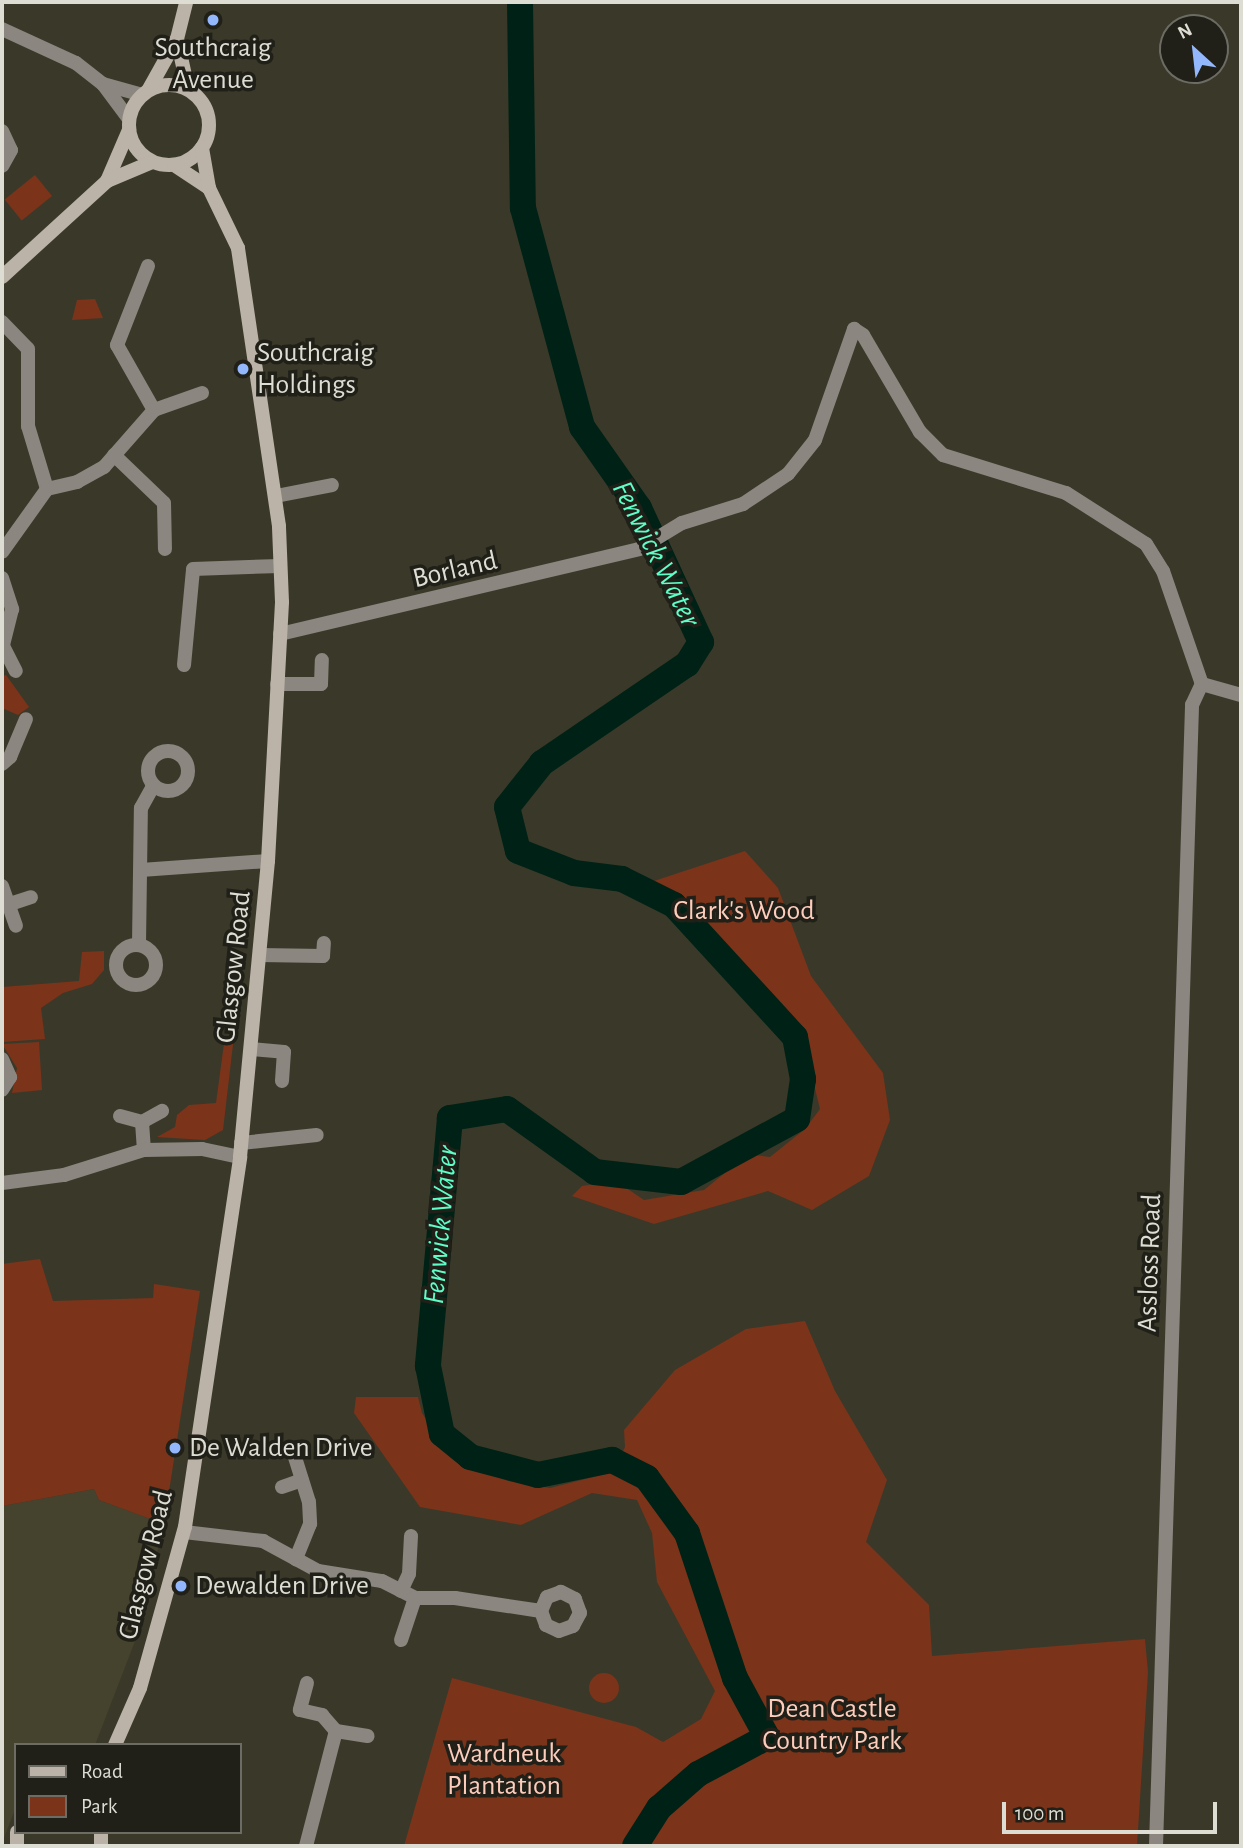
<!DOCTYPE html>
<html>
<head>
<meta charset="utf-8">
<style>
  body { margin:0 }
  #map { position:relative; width:1243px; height:1848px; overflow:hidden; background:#3a3929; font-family:"Alegreya Sans",sans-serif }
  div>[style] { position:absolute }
  .built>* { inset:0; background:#45432d }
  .green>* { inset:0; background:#7b331a; transform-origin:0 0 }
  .round { border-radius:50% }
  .river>* { height:26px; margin:-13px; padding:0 13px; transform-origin:13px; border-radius:13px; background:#002216 }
  .street>* { height:14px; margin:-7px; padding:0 7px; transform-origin:7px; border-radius:7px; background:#8b8680 }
  .street>.ring { margin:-7px; padding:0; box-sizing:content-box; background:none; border:14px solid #8b8680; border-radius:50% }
  .secondary>* { height:14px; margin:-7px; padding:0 7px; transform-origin:7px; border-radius:7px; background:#bbb2a8 }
  .secondary>.ring { margin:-7px; padding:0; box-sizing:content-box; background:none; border:14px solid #bbb2a8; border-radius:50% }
  .dots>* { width:19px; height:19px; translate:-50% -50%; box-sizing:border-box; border:4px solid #202019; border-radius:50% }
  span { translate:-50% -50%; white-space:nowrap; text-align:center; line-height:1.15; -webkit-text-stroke:7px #202019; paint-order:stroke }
  .poi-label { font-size:28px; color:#deddd4 }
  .left { translate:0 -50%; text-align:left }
  .street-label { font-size:28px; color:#deddd4 }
  .park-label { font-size:28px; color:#feccbb }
  .water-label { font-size:30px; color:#5efec9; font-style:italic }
  .frame { position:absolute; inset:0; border:4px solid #deddd4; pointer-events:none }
  .legend { position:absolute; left:14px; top:1743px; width:228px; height:91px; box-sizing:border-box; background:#202019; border:2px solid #6c6c64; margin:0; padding:9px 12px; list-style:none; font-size:21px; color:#deddd4 }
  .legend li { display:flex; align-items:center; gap:14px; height:35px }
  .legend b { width:35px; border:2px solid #6c6c64 }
  .north { position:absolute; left:1159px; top:14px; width:70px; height:70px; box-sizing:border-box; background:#202019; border:2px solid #6c6c64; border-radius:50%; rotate:333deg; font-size:19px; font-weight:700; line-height:28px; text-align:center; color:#deddd4 }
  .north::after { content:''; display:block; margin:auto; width:24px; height:32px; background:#93b7fd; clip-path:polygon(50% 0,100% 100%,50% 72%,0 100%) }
  .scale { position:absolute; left:1002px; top:1802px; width:215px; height:32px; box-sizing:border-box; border:4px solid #deddd4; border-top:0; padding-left:9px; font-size:21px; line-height:24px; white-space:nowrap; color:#deddd4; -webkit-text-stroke:5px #202019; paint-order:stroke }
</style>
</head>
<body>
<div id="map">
  <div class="built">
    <div style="clip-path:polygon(94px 1489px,99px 1500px,164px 1524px,137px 1636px,95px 1745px,16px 1745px,16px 1807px,2px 1843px,2px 1506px)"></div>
  </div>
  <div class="green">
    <div style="left:35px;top:175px;width:27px;height:39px;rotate:51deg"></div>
    <div style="clip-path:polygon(95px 299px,103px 318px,72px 320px,77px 300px)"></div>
    <div style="clip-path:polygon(6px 675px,29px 707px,18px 715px,2px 708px,2px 676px)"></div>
    <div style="clip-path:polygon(745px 851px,778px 888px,811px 976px,883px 1073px,890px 1120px,869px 1176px,812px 1210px,768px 1191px,654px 1224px,572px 1196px,582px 1186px,616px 1181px,644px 1200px,704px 1190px,748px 1154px,770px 1157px,805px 1129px,820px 1109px,804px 1044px,778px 999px,729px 955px,689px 905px,654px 881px)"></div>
    <div style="clip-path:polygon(104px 951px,104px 970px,92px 984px,63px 993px,41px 1008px,45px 1039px,2px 1042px,2px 987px,79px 981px,82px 952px)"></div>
    <div style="clip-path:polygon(225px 1036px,234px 1036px,223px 1130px,205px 1140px,157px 1137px,175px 1127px,177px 1115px,189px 1105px,216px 1103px)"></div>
    <div style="clip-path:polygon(39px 1042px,42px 1090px,12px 1093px,17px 1068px,2px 1044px)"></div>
    <div style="clip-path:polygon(40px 1259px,53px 1301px,153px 1298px,154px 1284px,200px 1291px,164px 1524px,99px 1500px,94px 1489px,2px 1506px,2px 1264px)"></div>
    <div style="clip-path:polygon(805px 1321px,835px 1391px,887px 1480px,866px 1542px,929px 1605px,932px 1656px,1145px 1639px,1148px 1672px,1137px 1846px,404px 1846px,452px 1678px,636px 1727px,663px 1742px,701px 1719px,715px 1691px,657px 1582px,652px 1533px,637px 1500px,592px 1493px,521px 1525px,420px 1507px,354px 1413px,356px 1397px,418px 1397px,422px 1413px,451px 1458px,508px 1481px,550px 1488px,613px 1472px,625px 1447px,624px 1430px,675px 1370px,746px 1329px)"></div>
    <div class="round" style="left:589px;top:1673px;width:30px;height:30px"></div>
  </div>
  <div class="river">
    <div style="left:520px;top:2px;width:206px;rotate:89.2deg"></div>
    <div style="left:523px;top:208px;width:227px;rotate:74.9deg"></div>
    <div style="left:582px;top:427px;width:99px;rotate:54.9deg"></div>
    <div style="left:639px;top:508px;width:148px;rotate:65.2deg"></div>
    <div style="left:701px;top:642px;width:26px;rotate:122deg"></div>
    <div style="left:687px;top:664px;width:176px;rotate:145.7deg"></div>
    <div style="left:542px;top:763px;width:56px;rotate:128.5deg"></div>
    <div style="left:507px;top:807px;width:45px;rotate:76deg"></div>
    <div style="left:518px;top:851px;width:60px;rotate:21.4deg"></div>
    <div style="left:574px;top:873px;width:48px;rotate:7.1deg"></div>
    <div style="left:622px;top:879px;width:58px;rotate:26.6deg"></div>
    <div style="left:674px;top:905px;width:179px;rotate:47.5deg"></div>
    <div style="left:795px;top:1037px;width:43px;rotate:79.2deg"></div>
    <div style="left:803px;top:1079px;width:40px;rotate:98.5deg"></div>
    <div style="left:797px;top:1119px;width:132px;rotate:151.5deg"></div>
    <div style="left:681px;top:1182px;width:87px;rotate:-173.4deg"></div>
    <div style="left:595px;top:1172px;width:108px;rotate:-144.4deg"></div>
    <div style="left:507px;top:1109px;width:58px;rotate:171deg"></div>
    <div style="left:450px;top:1118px;width:249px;rotate:95.1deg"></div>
    <div style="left:428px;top:1366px;width:69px;rotate:78.4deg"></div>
    <div style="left:442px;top:1434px;width:36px;rotate:39deg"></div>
    <div style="left:470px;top:1457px;width:70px;rotate:14.8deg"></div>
    <div style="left:538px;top:1475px;width:76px;rotate:-11.5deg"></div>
    <div style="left:612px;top:1460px;width:39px;rotate:27deg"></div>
    <div style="left:647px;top:1478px;width:68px;rotate:54deg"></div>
    <div style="left:687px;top:1533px;width:153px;rotate:71.7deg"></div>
    <div style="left:735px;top:1678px;width:67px;rotate:61.5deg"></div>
    <div style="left:767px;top:1737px;width:78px;rotate:151.8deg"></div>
    <div style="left:698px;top:1774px;width:52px;rotate:138.9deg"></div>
    <div style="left:659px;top:1808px;width:45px;rotate:122.3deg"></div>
  </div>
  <div class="street">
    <div style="left:2px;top:29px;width:81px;rotate:24.7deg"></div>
    <div style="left:76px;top:63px;width:34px;rotate:38deg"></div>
    <div style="left:103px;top:84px;width:44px;rotate:53.4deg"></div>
    <div style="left:103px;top:84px;width:41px;rotate:15.4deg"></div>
    <div style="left:2px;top:131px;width:21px;rotate:65deg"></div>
    <div style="left:11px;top:150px;width:18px;rotate:119deg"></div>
    <div style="left:148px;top:266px;width:85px;rotate:111.4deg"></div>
    <div style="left:117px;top:345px;width:75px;rotate:60.4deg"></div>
    <div style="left:2px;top:322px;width:37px;rotate:46deg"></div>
    <div style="left:28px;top:349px;width:77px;rotate:90deg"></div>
    <div style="left:28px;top:426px;width:66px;rotate:73.2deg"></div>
    <div style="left:47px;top:489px;width:77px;rotate:125.5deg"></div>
    <div style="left:114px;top:455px;width:69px;rotate:43.8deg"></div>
    <div style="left:164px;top:503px;width:46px;rotate:88.8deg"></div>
    <div style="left:47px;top:489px;width:31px;rotate:-13deg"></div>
    <div style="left:77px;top:482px;width:31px;rotate:-29deg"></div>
    <div style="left:104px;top:467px;width:76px;rotate:-48.7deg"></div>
    <div style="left:154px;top:410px;width:51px;rotate:-19.5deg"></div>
    <div style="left:276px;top:496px;width:57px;rotate:-11.1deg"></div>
    <div style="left:2px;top:578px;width:33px;rotate:72deg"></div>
    <div style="left:12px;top:609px;width:38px;rotate:104deg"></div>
    <div style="left:3px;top:646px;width:28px;rotate:63deg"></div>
    <div style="left:280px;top:634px;width:369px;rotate:-13.3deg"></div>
    <div style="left:639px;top:549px;width:50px;rotate:-31.2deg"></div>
    <div style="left:682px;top:523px;width:64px;rotate:-17.3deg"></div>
    <div style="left:743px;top:504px;width:54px;rotate:-33.7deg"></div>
    <div style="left:788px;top:474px;width:43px;rotate:-51.5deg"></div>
    <div style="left:815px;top:440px;width:118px;rotate:-70.6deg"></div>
    <div style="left:854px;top:329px;width:11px;rotate:34deg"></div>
    <div style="left:863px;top:335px;width:113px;rotate:59.6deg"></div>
    <div style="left:920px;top:432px;width:33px;rotate:45deg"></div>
    <div style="left:943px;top:455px;width:129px;rotate:17.2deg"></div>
    <div style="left:1066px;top:493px;width:95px;rotate:32.5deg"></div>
    <div style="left:1146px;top:544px;width:32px;rotate:58deg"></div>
    <div style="left:1163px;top:571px;width:120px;rotate:71deg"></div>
    <div style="left:184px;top:665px;width:96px;rotate:-84.6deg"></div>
    <div style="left:193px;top:569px;width:87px;rotate:-2deg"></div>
    <div style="left:277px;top:684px;width:44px"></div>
    <div style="left:321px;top:684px;width:24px;rotate:-88deg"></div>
    <div style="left:1202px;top:684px;width:41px;rotate:15.8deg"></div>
    <div class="ring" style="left:148px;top:751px;width:26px;height:26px"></div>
    <div style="left:2px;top:764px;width:11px;rotate:-41deg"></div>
    <div style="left:10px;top:757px;width:41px;rotate:-67.2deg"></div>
    <div style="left:141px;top:870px;width:127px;rotate:-4.1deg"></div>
    <div style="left:2px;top:886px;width:42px;rotate:70.7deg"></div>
    <div style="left:10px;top:904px;width:22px;rotate:-18deg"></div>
    <div style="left:139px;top:944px;width:136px;rotate:-89.2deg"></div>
    <div style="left:141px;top:808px;width:26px;rotate:-61deg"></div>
    <div class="ring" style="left:116px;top:945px;width:26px;height:26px"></div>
    <div style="left:260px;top:955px;width:63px;rotate:0.9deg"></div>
    <div style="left:323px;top:956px;width:13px;rotate:-86deg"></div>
    <div style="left:251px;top:1049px;width:33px;rotate:5deg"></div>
    <div style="left:284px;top:1052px;width:29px;rotate:94deg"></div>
    <div style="left:2px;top:1059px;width:20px;rotate:66deg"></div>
    <div style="left:10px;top:1077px;width:15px;rotate:122deg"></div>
    <div style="left:120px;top:1116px;width:23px;rotate:15deg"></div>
    <div style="left:142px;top:1122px;width:28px;rotate:86deg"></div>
    <div style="left:142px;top:1122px;width:23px;rotate:-29deg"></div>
    <div style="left:241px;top:1143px;width:76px;rotate:-6deg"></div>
    <div style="left:2px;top:1183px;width:63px;rotate:-7.4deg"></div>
    <div style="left:64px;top:1175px;width:84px;rotate:-17.4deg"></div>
    <div style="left:144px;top:1150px;width:58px;rotate:-1deg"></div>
    <div style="left:202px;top:1149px;width:39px;rotate:12deg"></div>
    <div style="left:293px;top:1451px;width:53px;rotate:72.6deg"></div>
    <div style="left:309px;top:1502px;width:22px;rotate:87deg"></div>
    <div style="left:310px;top:1524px;width:38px;rotate:112deg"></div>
    <div style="left:282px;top:1487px;width:21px;rotate:-19deg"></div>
    <div style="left:184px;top:1532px;width:80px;rotate:6.5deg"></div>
    <div style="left:263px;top:1541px;width:63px;rotate:28.6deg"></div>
    <div style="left:318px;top:1571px;width:65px;rotate:8.9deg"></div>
    <div style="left:382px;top:1581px;width:37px;rotate:27deg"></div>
    <div style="left:415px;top:1598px;width:40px"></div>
    <div style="left:455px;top:1598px;width:87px;rotate:8.6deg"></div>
    <div style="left:541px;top:1611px;width:15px;rotate:70deg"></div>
    <div style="left:546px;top:1625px;width:14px;rotate:25deg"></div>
    <div style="left:559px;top:1631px;width:15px;rotate:-20deg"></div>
    <div style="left:573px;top:1626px;width:15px;rotate:-62deg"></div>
    <div style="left:580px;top:1613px;width:15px;rotate:-110deg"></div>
    <div style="left:575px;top:1599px;width:16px;rotate:-153deg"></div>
    <div style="left:561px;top:1592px;width:15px;rotate:160deg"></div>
    <div style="left:547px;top:1597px;width:15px;rotate:113deg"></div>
    <div style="left:401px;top:1591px;width:19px;rotate:-65deg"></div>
    <div style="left:409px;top:1574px;width:38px;rotate:-87deg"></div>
    <div style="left:401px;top:1640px;width:44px;rotate:-71.6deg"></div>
    <div style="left:307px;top:1683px;width:28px;rotate:105deg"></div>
    <div style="left:300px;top:1710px;width:23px;rotate:13deg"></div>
    <div style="left:322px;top:1715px;width:21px;rotate:49deg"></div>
    <div style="left:306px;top:1846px;width:119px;rotate:-75.4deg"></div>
    <div style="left:336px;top:1731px;width:32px;rotate:9deg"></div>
    <div style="left:1156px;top:1846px;width:1142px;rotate:-88.19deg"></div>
    <div style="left:1192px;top:705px;width:23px;rotate:-65deg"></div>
  </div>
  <div class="secondary">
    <div style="left:177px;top:39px;width:51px;rotate:77.6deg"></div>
    <div class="ring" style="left:129px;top:85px;width:66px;height:66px"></div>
    <div style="left:149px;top:89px;width:57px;rotate:-60.8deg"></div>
    <div style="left:177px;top:39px;width:38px;rotate:-76deg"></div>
    <div style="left:174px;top:165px;width:42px;rotate:33.3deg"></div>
    <div style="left:107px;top:181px;width:56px;rotate:-66.7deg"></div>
    <div style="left:2px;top:277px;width:142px;rotate:-42.4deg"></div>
    <div style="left:107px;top:181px;width:49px;rotate:-22.9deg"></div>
    <div style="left:115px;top:1745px;width:62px;rotate:-66.3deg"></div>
    <div style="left:140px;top:1688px;width:167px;rotate:-74.4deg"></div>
    <div style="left:185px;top:1527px;width:374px;rotate:-81.5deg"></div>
    <div style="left:240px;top:1157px;width:297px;rotate:-84.6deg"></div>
    <div style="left:268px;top:861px;width:259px;rotate:-86.9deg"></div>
    <div style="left:282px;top:602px;width:76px;rotate:-92.3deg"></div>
    <div style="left:279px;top:526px;width:281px;rotate:-98.4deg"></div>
    <div style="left:238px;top:248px;width:67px;rotate:-115.8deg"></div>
    <div style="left:209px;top:188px;width:41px;rotate:-99.9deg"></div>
    <div style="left:17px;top:1832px;width:14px;rotate:90deg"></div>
    <div style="left:101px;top:1832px;width:14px;rotate:90deg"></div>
  </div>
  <div class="dots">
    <div style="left:213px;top:20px;background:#93b7fd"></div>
    <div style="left:243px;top:369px;background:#93b7fd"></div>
    <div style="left:175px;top:1448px;background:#93b7fd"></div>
    <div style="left:181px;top:1586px;background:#93b7fd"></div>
  </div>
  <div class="poi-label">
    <span style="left:213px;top:64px">Southcraig<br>Avenue</span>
    <span class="left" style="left:257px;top:369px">Southcraig<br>Holdings</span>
    <span class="left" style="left:189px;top:1448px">De Walden Drive</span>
    <span class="left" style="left:195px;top:1586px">Dewalden Drive</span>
  </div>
  <div class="street-label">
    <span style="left:455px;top:570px;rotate:-13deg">Borland</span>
    <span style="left:234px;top:967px;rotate:-84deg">Glasgow Road</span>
    <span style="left:1150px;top:1263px;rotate:-88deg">Assloss Road</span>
    <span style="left:146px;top:1565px;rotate:-76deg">Glasgow Road</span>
  </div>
  <div class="park-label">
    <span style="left:744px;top:911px">Clark's Wood</span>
    <span style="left:832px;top:1725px">Dean Castle<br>Country Park</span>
    <span style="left:504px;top:1770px">Wardneuk<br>Plantation</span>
  </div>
  <div class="water-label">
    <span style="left:656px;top:554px;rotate:63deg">Fenwick Water</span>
    <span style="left:441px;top:1225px;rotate:-85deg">Fenwick Water</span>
  </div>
  <div class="frame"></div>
  <ul class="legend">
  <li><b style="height:9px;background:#bbb2a8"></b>Road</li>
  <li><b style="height:19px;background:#7b331a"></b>Park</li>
  </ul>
  <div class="north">N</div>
  <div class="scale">100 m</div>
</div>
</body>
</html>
